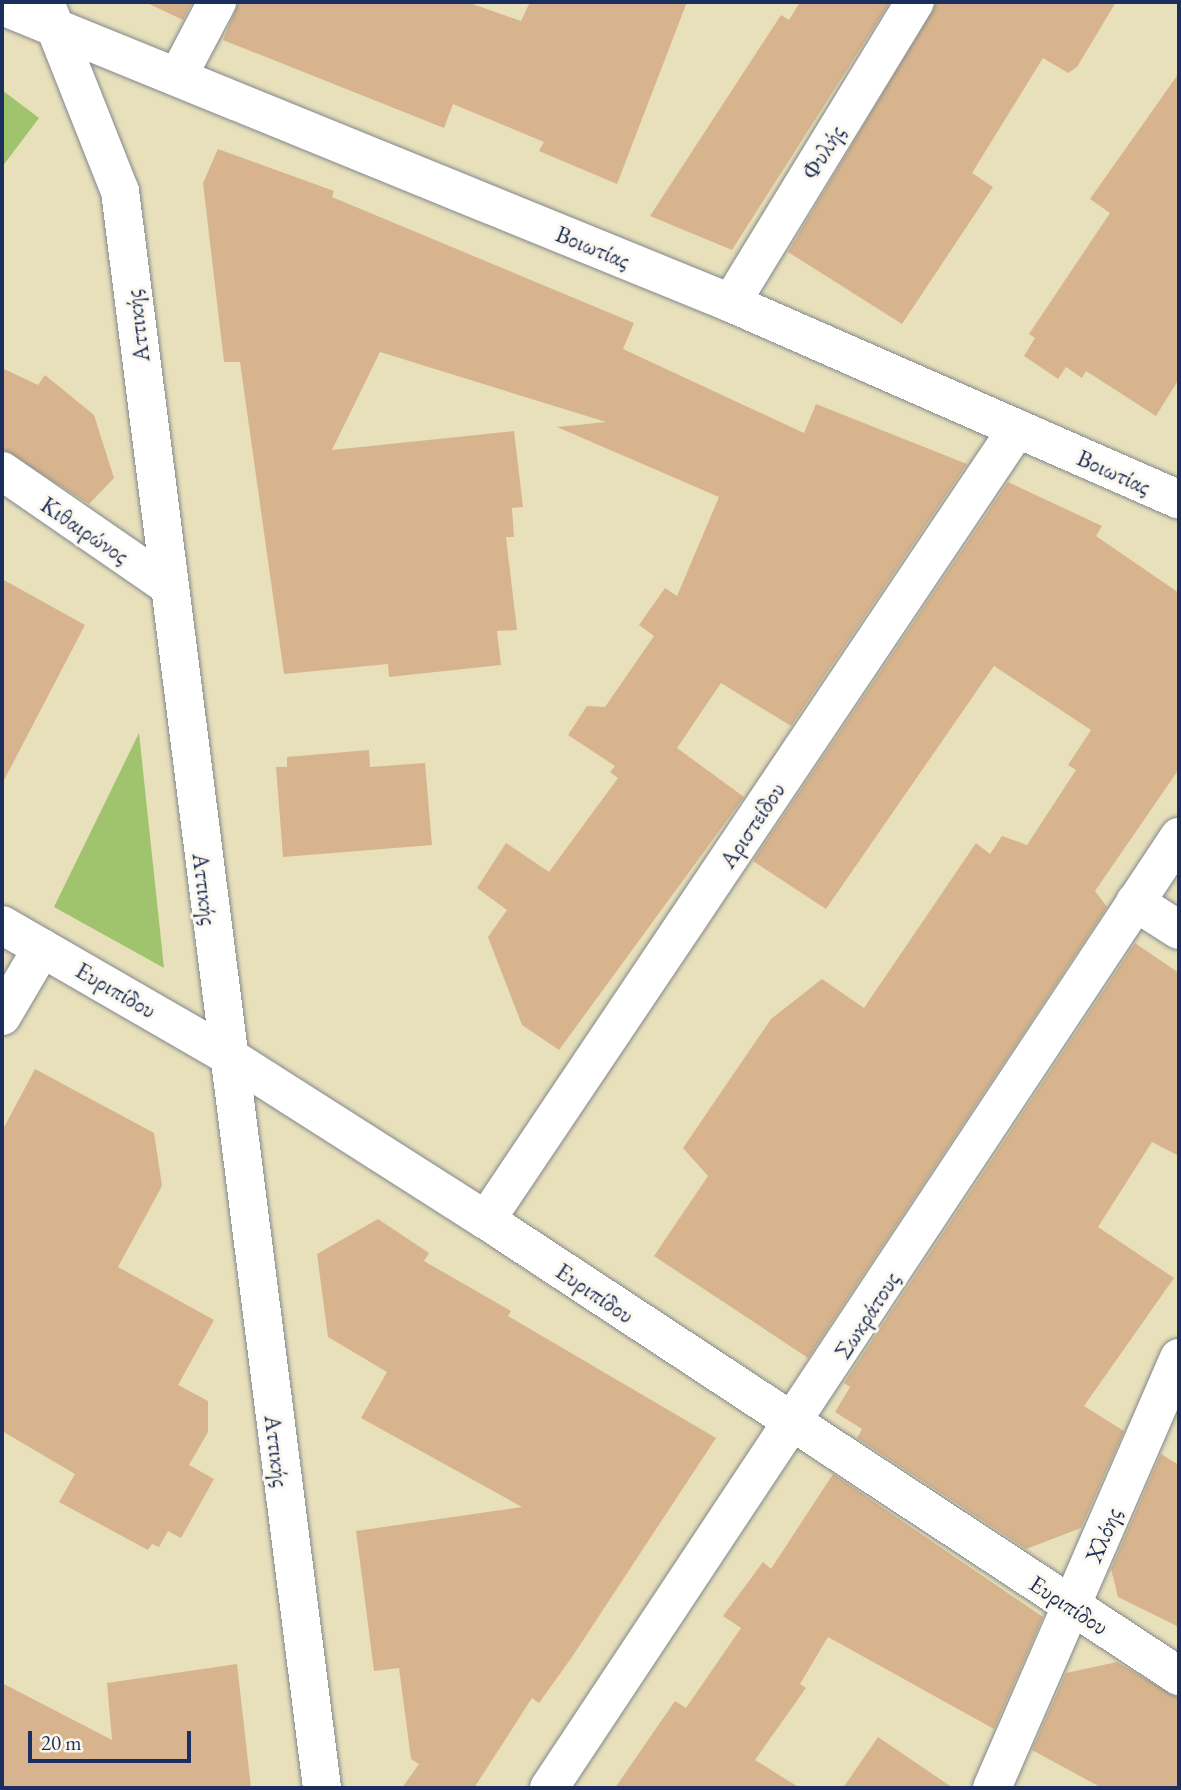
<!DOCTYPE html>
<html>
<head>
<meta charset="utf-8">
<style>
  body { margin:0 }
  #map { position:relative; width:1181px; height:1790px; overflow:hidden; background:#e8e0bb; font-family:"EB Garamond",serif }
  div>[style] { position:absolute }
  .green>* { inset:0; background:#a0c46e }
  .building>* { inset:0; background:#d7b48e }
  .roads { filter:drop-shadow(0 0 2px #82888c) drop-shadow(0 0 2px #82888c) }
  .minor>* { height:38px; margin:-19px; padding:0 19px; transform-origin:19px; border-radius:19px; background:#fff }
  .tertiary>* { height:38px; margin:-19px; padding:0 19px; transform-origin:19px; border-radius:19px; background:#fff }
  span { translate:-50% -50%; white-space:nowrap; text-align:center; line-height:1.15; -webkit-text-stroke:6px #fbf7ec; paint-order:stroke }
  .street-label { font-size:24px; color:#1b2f5e }
  .frame { position:absolute; inset:0; border:4px solid #1b2f5e; pointer-events:none }
  .scale { position:absolute; left:28px; top:1731px; width:163px; height:32px; box-sizing:border-box; border:4px solid #1b2f5e; border-top:0; padding-left:9px; font-size:21px; line-height:24px; white-space:nowrap; color:#1b2f5e; -webkit-text-stroke:5px #fbf7ec; paint-order:stroke }
</style>
</head>
<body>
<div id="map">
  <div class="green">
    <div style="clip-path:polygon(2px 90px,39px 118px,2px 167px)"></div>
    <div style="clip-path:polygon(139px 733px,164px 968px,54px 907px)"></div>
  </div>
  <div class="building">
    <div style="clip-path:polygon(145px 2px,192px 2px,183px 20px)"></div>
    <div style="clip-path:polygon(239px 2px,467px 2px,521px 21px,530px 2px,687px 2px,617px 184px,539px 151px,544px 142px,453px 104px,444px 128px,223px 40px)"></div>
    <div style="clip-path:polygon(800px 2px,890px 2px,732px 250px,650px 216px,781px 15px,789px 20px)"></div>
    <div style="clip-path:polygon(937px 2px,1116px 2px,1077px 67px,1068px 73px,1043px 58px,972px 173px,993px 187px,902px 324px,788px 252px)"></div>
    <div style="clip-path:polygon(1179px 73px,1179px 379px,1156px 416px,1086px 371px,1082px 378px,1066px 367px,1058px 379px,1024px 356px,1035px 338px,1029px 334px,1110px 213px,1090px 199px)"></div>
    <div style="clip-path:polygon(218px 149px,334px 191px,332px 197px,634px 323px,623px 349px,804px 433px,816px 404px,967px 464px,791px 726px,721px 683px,677px 748px,744px 797px,559px 1050px,522px 1025px,488px 937px,507px 910px,477px 888px,506px 843px,549px 872px,618px 778px,610px 772px,615px 766px,568px 735px,587px 706px,605px 707px,654px 636px,639px 625px,665px 588px,677px 596px,719px 497px,557px 427px,606px 422px,380px 352px,332px 450px,514px 431px,523px 507px,512px 508px,514px 537px,506px 537px,517px 630px,497px 631px,501px 665px,389px 677px,388px 664px,284px 674px,240px 362px,224px 362px,203px 183px)"></div>
    <div style="clip-path:polygon(2px 368px,38px 385px,45px 375px,94px 415px,114px 478px,89px 504px,2px 449px)"></div>
    <div style="clip-path:polygon(1008px 482px,1102px 526px,1096px 536px,1179px 593px,1179px 769px,1095px 891px,1107px 907px,808px 1358px,654px 1256px,708px 1176px,683px 1148px,771px 1019px,822px 979px,864px 1008px,976px 843px,990px 854px,1002px 836px,1027px 845px,1076px 770px,1068px 765px,1091px 730px,994px 666px,826px 909px,753px 861px)"></div>
    <div style="clip-path:polygon(2px 579px,85px 625px,2px 784px)"></div>
    <div style="clip-path:polygon(369px 750px,370px 767px,425px 763px,432px 845px,283px 857px,276px 767px,287px 767px,287px 757px)"></div>
    <div style="clip-path:polygon(1135px 943px,1179px 973px,1179px 1156px,1152px 1142px,1098px 1227px,1174px 1278px,1084px 1406px,1124px 1431px,1081px 1528px,1026px 1549px,857px 1438px,862px 1429px,835px 1412px,850px 1387px,844px 1383px)"></div>
    <div style="clip-path:polygon(35px 1069px,154px 1133px,162px 1186px,118px 1267px,214px 1320px,178px 1385px,208px 1401px,208px 1432px,189px 1465px,214px 1479px,181px 1538px,168px 1531px,159px 1547px,152px 1544px,148px 1550px,59px 1502px,75px 1474px,2px 1431px,2px 1131px)"></div>
    <div style="clip-path:polygon(378px 1219px,429px 1253px,424px 1261px,511px 1311px,508px 1316px,716px 1438px,572px 1657px,539px 1703px,532px 1698px,474px 1788px,402px 1788px,419px 1764px,411px 1759px,399px 1668px,374px 1671px,356px 1531px,522px 1507px,361px 1418px,387px 1372px,328px 1337px,317px 1254px)"></div>
    <div style="clip-path:polygon(1161px 1454px,1179px 1465px,1179px 1627px,1118px 1597px,1111px 1569px)"></div>
    <div style="clip-path:polygon(833px 1474px,1043px 1617px,994px 1729px,828px 1637px,800px 1684px,806px 1688px,755px 1760px,800px 1788px,615px 1788px,675px 1701px,686px 1708px,741px 1628px,723px 1616px,763px 1562px,771px 1569px)"></div>
    <div style="clip-path:polygon(1117px 1662px,1179px 1698px,1179px 1788px,1102px 1788px,1032px 1750px,1066px 1673px)"></div>
    <div style="clip-path:polygon(237px 1664px,251px 1788px,2px 1788px,2px 1683px,112px 1740px,107px 1683px)"></div>
    <div style="clip-path:polygon(878px 1737px,953px 1788px,843px 1788px)"></div>
  </div>
  <div class="roads">
    <div class="minor">
      <div style="left:2px;top:6px;width:787px;rotate:22.17deg"></div>
      <div style="left:731px;top:303px;width:489px;rotate:23.7deg"></div>
      <div style="left:178px;top:76px;width:84px;rotate:-62.2deg"></div>
      <div style="left:731px;top:303px;width:353px;rotate:-58.6deg"></div>
      <div style="left:2px;top:471px;width:203px;rotate:34.6deg"></div>
      <div style="left:1135px;top:902px;width:52px;rotate:32.5deg"></div>
      <div style="left:2px;top:925px;width:258px;rotate:30deg"></div>
      <div style="left:225px;top:1054px;width:309px;rotate:32.5deg"></div>
      <div style="left:486px;top:1220px;width:830px;rotate:33.35deg"></div>
      <div style="left:2px;top:1016px;width:79px;rotate:-59.5deg"></div>
      <div style="left:486px;top:1220px;width:953px;rotate:-56.13deg"></div>
      <div style="left:549px;top:1788px;width:1141px;rotate:-56.48deg"></div>
      <div style="left:992px;top:1788px;width:469px;rotate:-66.5deg"></div>
    </div>
    <div class="tertiary">
      <div style="left:45px;top:2px;width:203px;rotate:68.4deg"></div>
      <div style="left:120px;top:191px;width:1610px;rotate:82.79deg"></div>
    </div>
  </div>
  <div class="street-label">
    <span style="left:823px;top:152px;rotate:-58deg">Φυλής</span>
    <span style="left:593px;top:247px;rotate:22deg">Βοιωτίας</span>
    <span style="left:137px;top:326px;rotate:-97deg">Αττικής</span>
    <span style="left:1114px;top:472px;rotate:24deg">Βοιωτίας</span>
    <span style="left:85px;top:530px;rotate:34deg">Κιθαιρώνος</span>
    <span style="left:752px;top:825px;rotate:-56deg">Αριστείδου</span>
    <span style="left:205px;top:889px;rotate:83deg">Αττικής</span>
    <span style="left:116px;top:990px;rotate:30deg">Ευριπίδου</span>
    <span style="left:595px;top:1293px;rotate:34deg">Ευριπίδου</span>
    <span style="left:867px;top:1315px;rotate:-57deg">Σωκράτους</span>
    <span style="left:277px;top:1451px;rotate:83deg">Αττικής</span>
    <span style="left:1103px;top:1535px;rotate:-67deg">Χλόης</span>
    <span style="left:1069px;top:1605px;rotate:33deg">Ευριπίδου</span>
  </div>
  <div class="frame"></div>
  <div class="scale">20 m</div>
</div>
</body>
</html>
